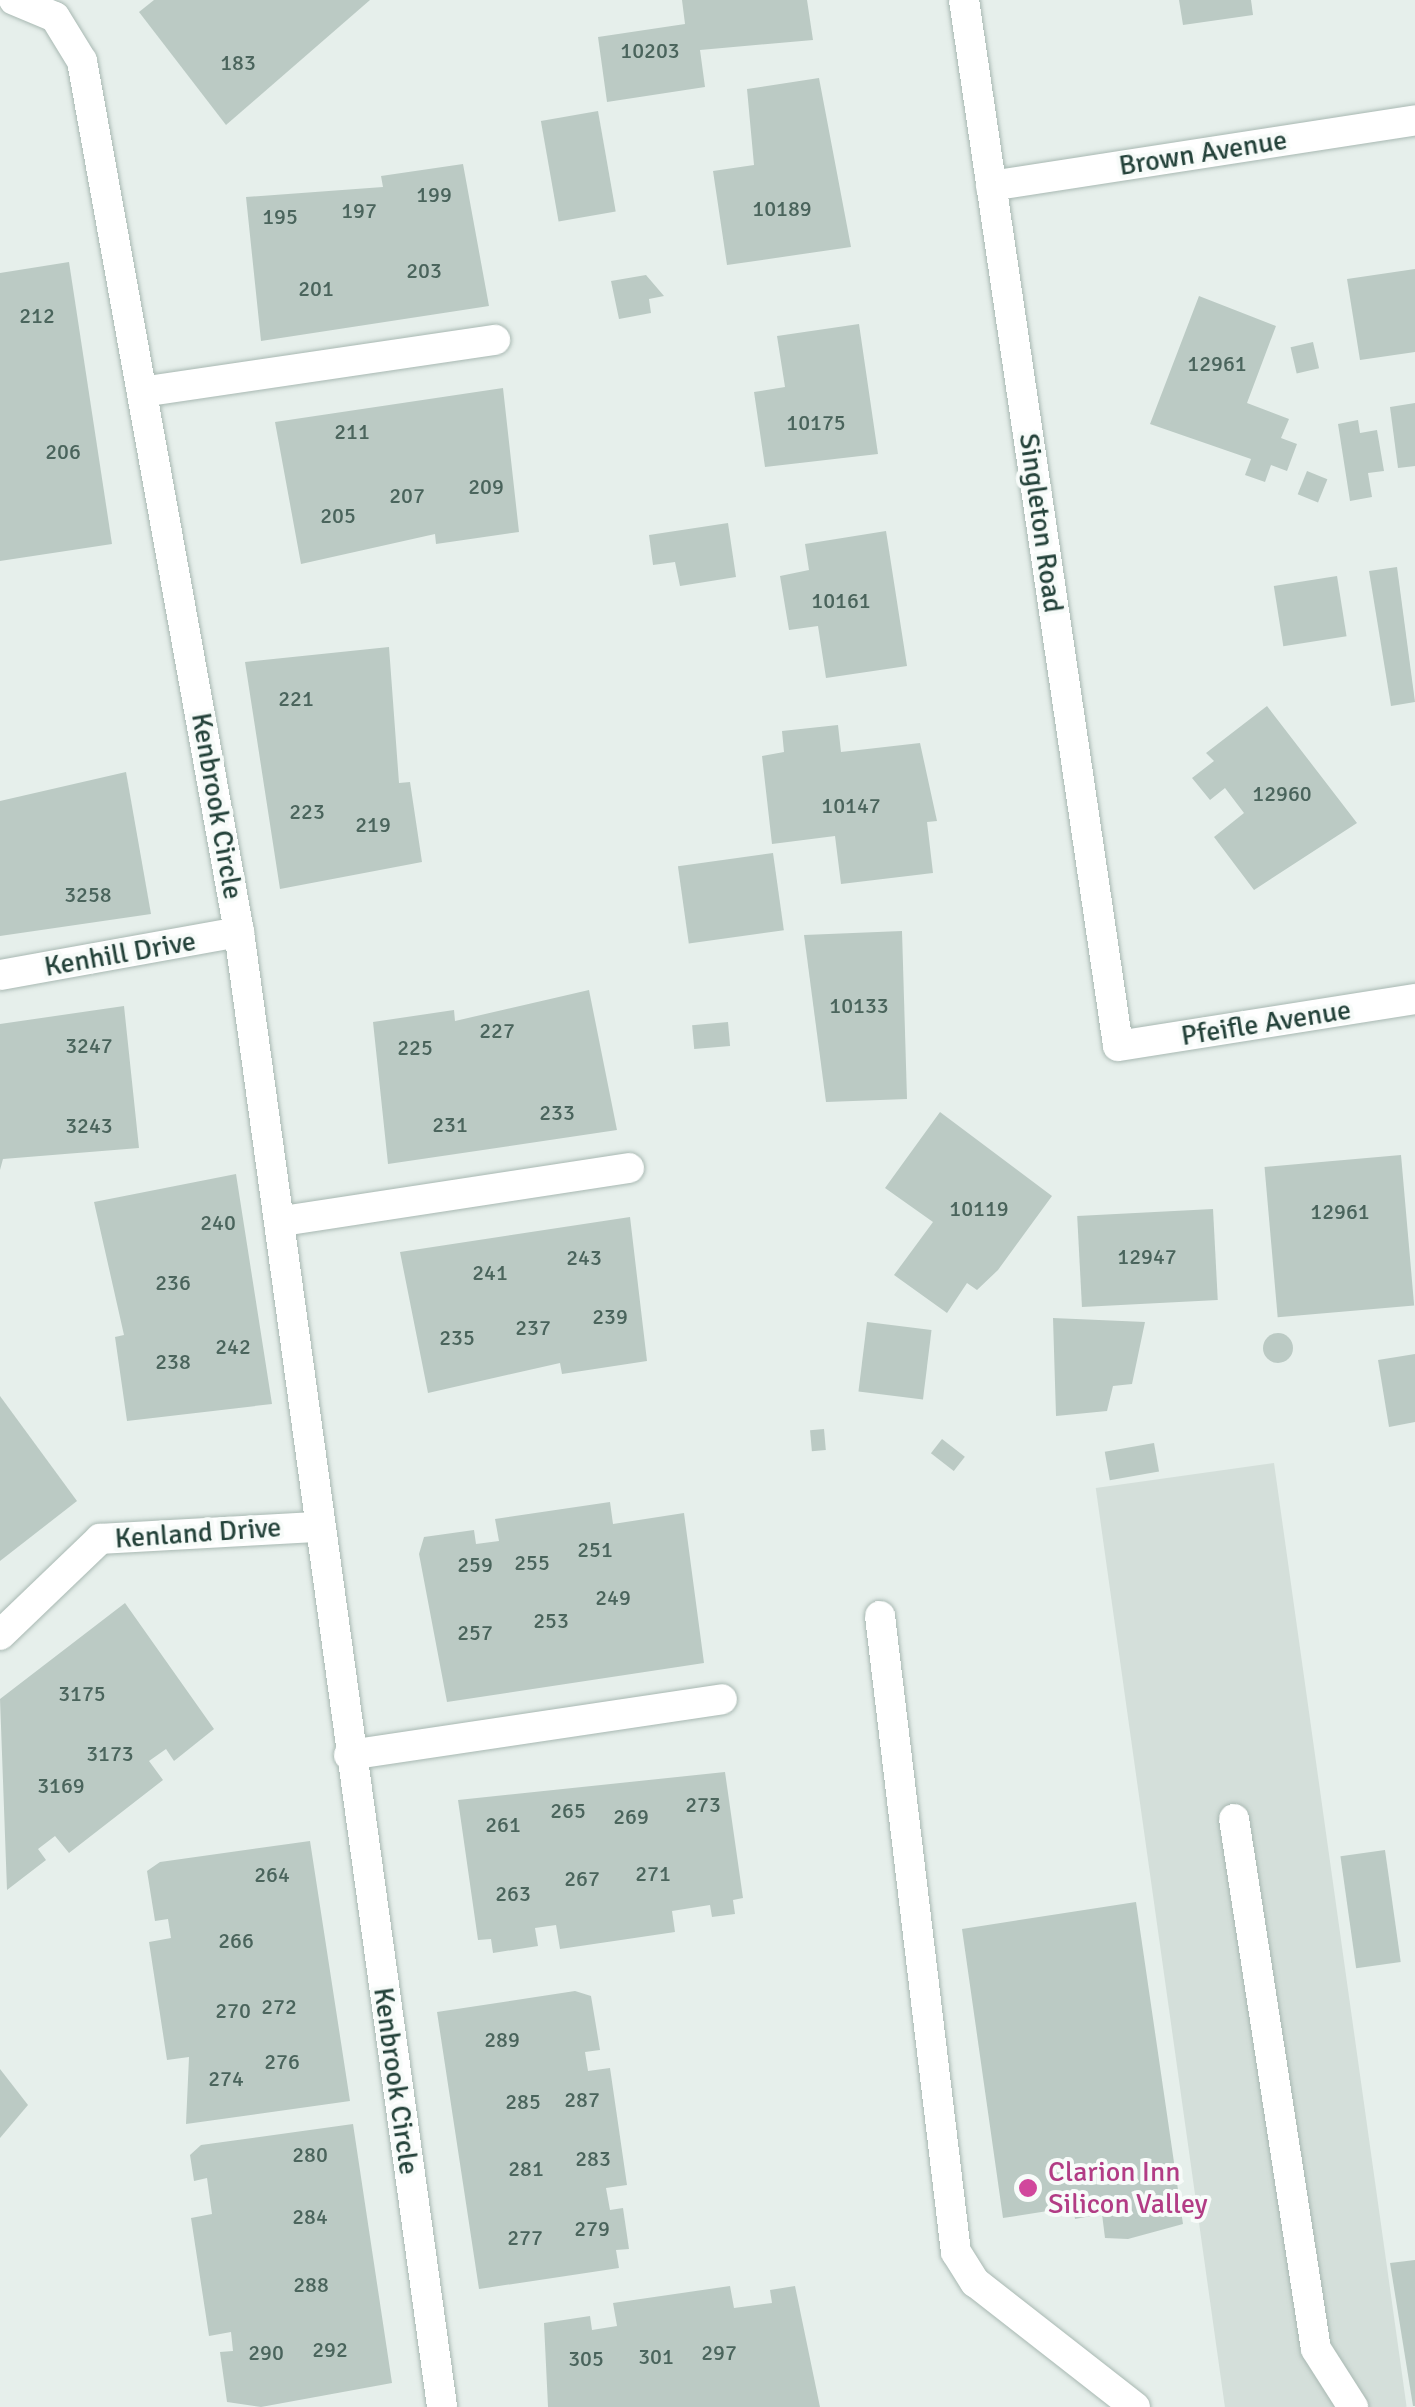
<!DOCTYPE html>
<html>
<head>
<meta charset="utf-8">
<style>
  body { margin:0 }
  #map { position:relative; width:1415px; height:2407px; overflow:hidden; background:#e6efeb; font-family:Signika,sans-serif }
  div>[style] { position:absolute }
  .built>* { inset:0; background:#d4dfda; transform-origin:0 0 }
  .building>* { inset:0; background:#bbcac4; transform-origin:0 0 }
  .round { border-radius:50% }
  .roads { filter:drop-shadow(0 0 2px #a8b8b2) drop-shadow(0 0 2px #a8b8b2) }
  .service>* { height:30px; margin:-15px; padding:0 15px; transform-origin:15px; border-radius:15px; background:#fff }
  .minor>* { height:30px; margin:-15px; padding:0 15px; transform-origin:15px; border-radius:15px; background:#fff }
  .dots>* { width:28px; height:28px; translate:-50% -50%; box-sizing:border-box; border:5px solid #f7fbf9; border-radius:50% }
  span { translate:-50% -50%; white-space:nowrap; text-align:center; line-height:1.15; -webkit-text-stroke:8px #f7fbf9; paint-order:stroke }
  .number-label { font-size:22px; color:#4a645c }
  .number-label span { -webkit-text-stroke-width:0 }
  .street-label { font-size:28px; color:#24423a }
  .hotel-label { font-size:28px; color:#b23c85 }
  .left { translate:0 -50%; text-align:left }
</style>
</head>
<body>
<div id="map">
  <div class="built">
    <div style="left:1274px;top:1463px;width:953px;height:180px;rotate:82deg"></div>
  </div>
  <div class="building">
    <div style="clip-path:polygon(154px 0,370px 0,226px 125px,139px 12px)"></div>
    <div style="clip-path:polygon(682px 0,807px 0,813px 40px,700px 50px,705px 87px,607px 102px,598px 37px,685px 24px)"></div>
    <div style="clip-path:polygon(1179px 0,1251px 0,1253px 15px,1183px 25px)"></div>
    <div style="clip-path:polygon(819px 78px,851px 247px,727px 265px,713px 171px,754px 165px,747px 89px)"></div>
    <div style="left:598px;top:111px;width:102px;height:58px;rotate:80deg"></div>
    <div style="clip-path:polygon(463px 164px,489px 306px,261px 341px,246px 197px,383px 187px,381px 176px)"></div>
    <div style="clip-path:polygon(69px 262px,112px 544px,0 561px,0 273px)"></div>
    <div style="clip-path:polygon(1415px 269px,1415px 352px,1360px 360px,1347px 279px)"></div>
    <div style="clip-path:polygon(646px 275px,664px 296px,649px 299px,651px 313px,619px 319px,611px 281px)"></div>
    <div style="clip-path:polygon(1199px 296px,1276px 326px,1247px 403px,1289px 419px,1281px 438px,1297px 444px,1287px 471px,1271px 465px,1265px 482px,1245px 475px,1251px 459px,1150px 424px)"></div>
    <div style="clip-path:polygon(859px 324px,878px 454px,765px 467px,754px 392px,785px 387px,777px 336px)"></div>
    <div style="left:1313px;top:342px;width:27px;height:23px;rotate:77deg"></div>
    <div style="clip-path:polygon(503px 388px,519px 532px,436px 544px,435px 534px,301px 564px,275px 422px)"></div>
    <div style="clip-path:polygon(1415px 403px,1415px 466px,1398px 468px,1390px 407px)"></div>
    <div style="clip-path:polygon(1358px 420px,1360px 433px,1377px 430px,1384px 471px,1368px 473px,1372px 497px,1350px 501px,1338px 424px)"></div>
    <div style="left:1307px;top:471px;width:22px;height:25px;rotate:22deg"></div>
    <div style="clip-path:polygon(728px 523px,736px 577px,680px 586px,675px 562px,653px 565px,649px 535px)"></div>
    <div style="clip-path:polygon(886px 531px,907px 666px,826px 678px,818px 626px,789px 630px,780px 576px,809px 570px,805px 544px)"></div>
    <div style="clip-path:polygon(1397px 567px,1415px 702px,1391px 706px,1369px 571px)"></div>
    <div style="left:1337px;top:576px;width:61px;height:64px;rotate:81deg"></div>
    <div style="clip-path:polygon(389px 647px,399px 783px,410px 782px,422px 862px,280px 889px,245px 662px)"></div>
    <div style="clip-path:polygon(1267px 706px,1357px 823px,1254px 890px,1214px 837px,1244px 813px,1225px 788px,1210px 800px,1192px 778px,1214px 761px,1206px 753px)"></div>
    <div style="clip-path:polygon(838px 725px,841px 752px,920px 743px,937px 821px,927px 822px,933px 873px,841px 884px,835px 836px,772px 844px,762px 756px,784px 752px,782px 731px)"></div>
    <div style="clip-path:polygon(126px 772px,151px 914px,0 936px,0 801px)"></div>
    <div style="left:773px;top:853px;width:78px;height:96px;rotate:82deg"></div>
    <div style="clip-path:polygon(902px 931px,907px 1099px,826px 1102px,804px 935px)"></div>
    <div style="clip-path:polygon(589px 990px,617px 1130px,388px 1164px,373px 1022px,454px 1010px,455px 1021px)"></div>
    <div style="clip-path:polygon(124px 1006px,139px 1148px,3px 1159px,0 1170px,0 1024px)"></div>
    <div style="left:728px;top:1022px;width:24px;height:36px;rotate:85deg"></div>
    <div style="clip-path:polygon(940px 1112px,1052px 1196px,998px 1270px,977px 1290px,967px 1283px,947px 1313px,894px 1275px,933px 1222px,885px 1188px)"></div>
    <div style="left:1401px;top:1155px;width:151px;height:137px;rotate:85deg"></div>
    <div style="clip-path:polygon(236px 1174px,272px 1404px,127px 1421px,115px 1337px,124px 1335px,94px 1202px)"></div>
    <div style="left:1213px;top:1209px;width:91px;height:136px;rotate:87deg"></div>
    <div style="clip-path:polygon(630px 1217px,647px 1361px,562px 1374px,560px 1363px,428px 1393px,400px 1252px)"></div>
    <div style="clip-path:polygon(1053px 1318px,1145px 1322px,1132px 1384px,1113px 1386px,1107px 1411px,1056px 1416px)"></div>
    <div style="left:867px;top:1322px;width:65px;height:70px;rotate:7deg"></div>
    <div class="round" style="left:1263px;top:1333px;width:30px;height:30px"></div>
    <div style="clip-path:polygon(1415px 1354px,1415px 1422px,1389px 1427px,1378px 1360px)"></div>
    <div style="clip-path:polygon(0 1396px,77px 1501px,0 1561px)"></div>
    <div style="left:824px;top:1429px;width:21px;height:14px;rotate:85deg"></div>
    <div style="left:942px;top:1439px;width:29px;height:18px;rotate:38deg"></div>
    <div style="left:1154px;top:1443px;width:29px;height:50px;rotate:80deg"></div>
    <div style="clip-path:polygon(610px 1502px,613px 1524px,684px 1513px,704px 1663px,447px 1702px,419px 1554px,424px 1537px,474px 1530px,476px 1544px,499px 1541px,495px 1519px)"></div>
    <div style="clip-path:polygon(125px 1603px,214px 1729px,174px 1761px,166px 1749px,149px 1761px,163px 1780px,69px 1853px,55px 1836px,38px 1849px,46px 1860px,7px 1890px,0 1699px)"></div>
    <div style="clip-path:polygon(725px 1772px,743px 1898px,733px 1900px,735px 1914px,712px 1917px,710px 1905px,672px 1911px,675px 1932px,560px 1949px,556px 1925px,535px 1928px,538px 1946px,493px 1953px,491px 1939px,478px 1940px,458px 1800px)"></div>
    <div style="clip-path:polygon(310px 1841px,350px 2101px,186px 2124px,189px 2057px,167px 2060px,149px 1942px,171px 1938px,168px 1919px,155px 1921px,147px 1871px,160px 1862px)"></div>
    <div style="left:1385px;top:1850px;width:113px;height:45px;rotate:82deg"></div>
    <div style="clip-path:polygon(1136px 1902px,1183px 2224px,1128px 2239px,1105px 2238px,1102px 2214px,1075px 2219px,1073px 2207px,1003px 2218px,962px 1929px)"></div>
    <div style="clip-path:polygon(575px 1991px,591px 1996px,600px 2050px,585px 2052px,588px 2071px,610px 2068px,627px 2185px,606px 2188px,610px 2210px,623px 2208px,629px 2249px,616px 2250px,619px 2268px,479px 2289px,437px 2012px)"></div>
    <div style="clip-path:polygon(0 2069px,28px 2105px,0 2138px)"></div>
    <div style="clip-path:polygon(353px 2124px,392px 2383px,261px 2407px,227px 2402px,220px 2352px,233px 2351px,231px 2332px,209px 2336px,191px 2218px,212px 2214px,207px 2178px,194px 2181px,190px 2155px,201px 2145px)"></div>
    <div style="clip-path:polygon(1415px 2260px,1415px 2406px,1413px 2406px,1390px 2263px)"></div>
    <div style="clip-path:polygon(730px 2286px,734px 2308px,772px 2303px,770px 2290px,795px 2286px,820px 2407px,548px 2407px,544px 2323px,590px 2316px,592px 2330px,617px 2326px,613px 2303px)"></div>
  </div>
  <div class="roads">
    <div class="service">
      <div style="left:14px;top:0;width:44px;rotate:22.5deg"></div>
      <div style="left:55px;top:17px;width:52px;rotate:58.5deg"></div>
      <div style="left:82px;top:61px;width:885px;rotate:79.78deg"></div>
      <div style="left:239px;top:932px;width:1489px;rotate:82.16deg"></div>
      <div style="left:142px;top:392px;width:357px;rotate:-8.4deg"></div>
      <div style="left:0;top:975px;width:243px;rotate:-10.2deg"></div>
      <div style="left:283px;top:1221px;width:350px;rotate:-8.7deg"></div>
      <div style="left:880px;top:1616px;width:641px;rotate:83.19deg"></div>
      <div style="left:956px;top:2252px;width:36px;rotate:58deg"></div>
      <div style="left:975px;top:2282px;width:203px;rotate:38deg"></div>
      <div style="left:0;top:1635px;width:139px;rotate:-43.8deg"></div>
      <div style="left:100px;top:1539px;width:214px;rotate:-3.2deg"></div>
      <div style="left:349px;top:1755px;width:377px;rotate:-8.5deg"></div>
      <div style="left:1234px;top:1819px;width:536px;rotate:81.21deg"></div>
      <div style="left:1316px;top:2349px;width:69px;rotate:57.5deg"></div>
    </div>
    <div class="minor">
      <div style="left:964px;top:0;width:1057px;rotate:81.62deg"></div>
      <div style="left:1118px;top:1046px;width:301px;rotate:-9deg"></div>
      <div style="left:991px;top:186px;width:429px;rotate:-8.8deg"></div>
    </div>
  </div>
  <div class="dots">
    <div style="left:1028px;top:2188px;background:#d1479c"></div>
  </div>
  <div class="number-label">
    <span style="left:650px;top:51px">10203</span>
    <span style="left:238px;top:63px">183</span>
    <span style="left:434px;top:195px">199</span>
    <span style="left:782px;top:209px">10189</span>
    <span style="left:359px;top:211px">197</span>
    <span style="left:280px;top:217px">195</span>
    <span style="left:424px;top:271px">203</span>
    <span style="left:316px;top:289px">201</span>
    <span style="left:37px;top:316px">212</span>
    <span style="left:1217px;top:364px">12961</span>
    <span style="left:816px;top:423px">10175</span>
    <span style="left:352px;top:432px">211</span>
    <span style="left:63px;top:452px">206</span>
    <span style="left:486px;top:487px">209</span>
    <span style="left:407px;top:496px">207</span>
    <span style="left:338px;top:516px">205</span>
    <span style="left:841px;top:601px">10161</span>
    <span style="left:296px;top:699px">221</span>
    <span style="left:1282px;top:794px">12960</span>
    <span style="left:851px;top:806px">10147</span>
    <span style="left:307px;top:812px">223</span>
    <span style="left:373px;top:825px">219</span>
    <span style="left:88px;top:895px">3258</span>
    <span style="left:859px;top:1006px">10133</span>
    <span style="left:497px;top:1031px">227</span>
    <span style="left:89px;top:1046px">3247</span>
    <span style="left:415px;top:1048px">225</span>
    <span style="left:557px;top:1113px">233</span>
    <span style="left:450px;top:1125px">231</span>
    <span style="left:89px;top:1126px">3243</span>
    <span style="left:979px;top:1209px">10119</span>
    <span style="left:1340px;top:1212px">12961</span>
    <span style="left:218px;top:1223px">240</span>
    <span style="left:1147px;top:1257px">12947</span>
    <span style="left:584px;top:1258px">243</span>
    <span style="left:490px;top:1273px">241</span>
    <span style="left:173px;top:1283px">236</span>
    <span style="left:610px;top:1317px">239</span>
    <span style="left:533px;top:1328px">237</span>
    <span style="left:457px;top:1338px">235</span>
    <span style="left:233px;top:1347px">242</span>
    <span style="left:173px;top:1362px">238</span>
    <span style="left:595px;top:1550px">251</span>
    <span style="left:532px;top:1563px">255</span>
    <span style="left:475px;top:1565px">259</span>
    <span style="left:613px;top:1598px">249</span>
    <span style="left:551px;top:1621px">253</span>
    <span style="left:475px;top:1633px">257</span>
    <span style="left:82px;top:1694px">3175</span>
    <span style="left:110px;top:1754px">3173</span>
    <span style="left:61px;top:1786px">3169</span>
    <span style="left:703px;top:1805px">273</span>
    <span style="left:568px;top:1811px">265</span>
    <span style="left:631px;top:1817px">269</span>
    <span style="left:503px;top:1825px">261</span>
    <span style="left:653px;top:1874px">271</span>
    <span style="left:272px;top:1875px">264</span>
    <span style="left:582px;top:1879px">267</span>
    <span style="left:513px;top:1894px">263</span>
    <span style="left:236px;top:1941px">266</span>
    <span style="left:279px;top:2007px">272</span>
    <span style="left:233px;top:2011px">270</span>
    <span style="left:502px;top:2040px">289</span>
    <span style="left:282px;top:2062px">276</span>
    <span style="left:226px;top:2079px">274</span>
    <span style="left:582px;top:2100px">287</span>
    <span style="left:523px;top:2102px">285</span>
    <span style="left:310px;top:2155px">280</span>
    <span style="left:593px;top:2159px">283</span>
    <span style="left:526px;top:2169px">281</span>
    <span style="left:310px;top:2217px">284</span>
    <span style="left:592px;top:2229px">279</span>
    <span style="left:525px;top:2238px">277</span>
    <span style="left:311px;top:2285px">288</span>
    <span style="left:330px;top:2350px">292</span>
    <span style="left:266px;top:2353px">290</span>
    <span style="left:719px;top:2353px">297</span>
    <span style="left:656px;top:2357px">301</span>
    <span style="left:586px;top:2359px">305</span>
  </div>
  <div class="street-label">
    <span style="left:1203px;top:153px;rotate:-9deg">Brown Avenue</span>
    <span style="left:1041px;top:523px;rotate:82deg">Singleton Road</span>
    <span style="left:217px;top:806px;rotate:80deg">Kenbrook Circle</span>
    <span style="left:120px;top:954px;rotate:-10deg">Kenhill Drive</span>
    <span style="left:1266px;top:1023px;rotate:-9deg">Pfeifle Avenue</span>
    <span style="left:198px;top:1533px;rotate:-4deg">Kenland Drive</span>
    <span style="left:396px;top:2081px;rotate:82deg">Kenbrook Circle</span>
  </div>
  <div class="hotel-label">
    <span class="left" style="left:1048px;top:2188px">Clarion Inn<br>Silicon Valley</span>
  </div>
</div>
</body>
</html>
